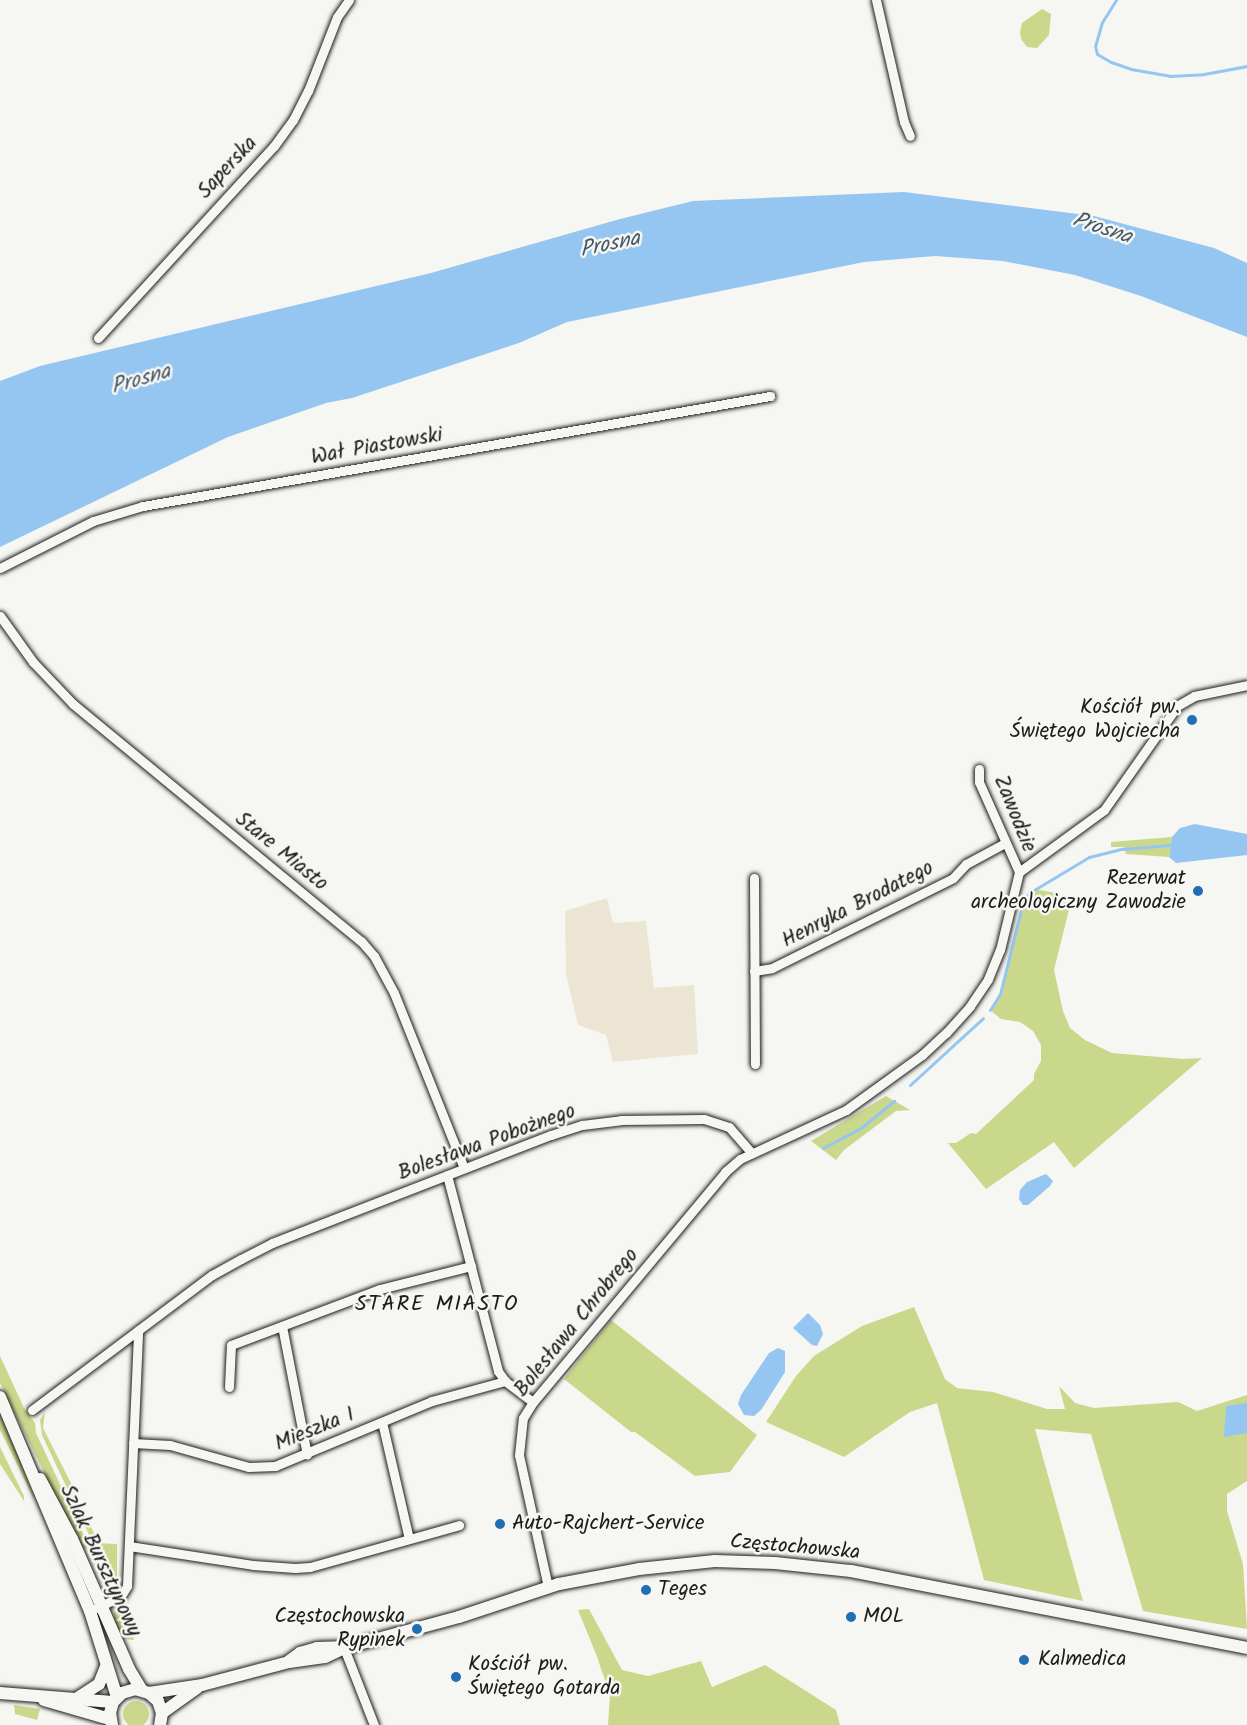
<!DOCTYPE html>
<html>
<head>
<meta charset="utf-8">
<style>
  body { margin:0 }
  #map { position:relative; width:1247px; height:1725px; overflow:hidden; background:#f6f6f2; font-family:Kalam,sans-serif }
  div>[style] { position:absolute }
  .built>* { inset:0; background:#ede5d4 }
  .green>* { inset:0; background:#cad88c }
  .round { border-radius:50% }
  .water>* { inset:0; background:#95c6f1 }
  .stream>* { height:3px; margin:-1.5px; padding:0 1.5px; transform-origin:1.5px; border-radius:1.5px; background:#95c6f1 }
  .roads { filter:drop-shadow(0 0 2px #1c1c1c) drop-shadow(0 0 2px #1c1c1c) }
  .street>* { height:9px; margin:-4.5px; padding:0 4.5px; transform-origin:4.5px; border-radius:4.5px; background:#f6f6f2 }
  .secondary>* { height:12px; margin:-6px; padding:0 6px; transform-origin:6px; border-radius:6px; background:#f6f6f2 }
  .dots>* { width:16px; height:16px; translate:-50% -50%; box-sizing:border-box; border:3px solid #f6f6f2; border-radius:50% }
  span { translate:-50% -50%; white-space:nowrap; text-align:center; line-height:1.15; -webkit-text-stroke:5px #f6f6f2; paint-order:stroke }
  .street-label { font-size:21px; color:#1c1c1c }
  .poi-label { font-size:21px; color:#1c1c1c }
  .right { translate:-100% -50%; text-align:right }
  .left { translate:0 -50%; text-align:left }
  .water-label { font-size:22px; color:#465867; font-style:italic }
  .neighbourhood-label { font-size:22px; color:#1c1c1c; letter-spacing:1.5px }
</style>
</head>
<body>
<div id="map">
  <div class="built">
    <div style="clip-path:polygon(607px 898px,613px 923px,646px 921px,654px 988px,694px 985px,698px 1054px,613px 1062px,606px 1035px,578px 1025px,566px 974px,565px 911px)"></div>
  </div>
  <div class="green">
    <div style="clip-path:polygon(1042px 9px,1051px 14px,1049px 35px,1037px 48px,1027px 47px,1021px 39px,1020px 32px,1022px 23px)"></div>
    <div style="clip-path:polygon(1172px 837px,1169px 857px,1126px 854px,1124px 847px,1111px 847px,1111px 842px)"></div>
    <div style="clip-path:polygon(1035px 889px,1056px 893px,1070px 906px,1054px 970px,1063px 1011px,1070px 1028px,1085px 1040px,1112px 1053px,1183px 1059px,1202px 1058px,1074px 1168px,1054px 1142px,986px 1189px,948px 1143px,956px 1143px,971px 1133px,976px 1134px,1034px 1080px,1034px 1074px,1041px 1061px,1041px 1045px,1033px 1031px,1020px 1022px,1001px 1019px,990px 1010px,1000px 994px,1023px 902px)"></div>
    <div style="clip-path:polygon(886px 1096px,910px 1110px,896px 1111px,844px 1150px,836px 1160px,811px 1141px)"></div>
    <div style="clip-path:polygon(914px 1307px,945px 1379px,957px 1388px,993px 1392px,1047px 1409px,1065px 1409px,1059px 1386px,1075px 1403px,1094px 1408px,1178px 1402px,1197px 1411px,1247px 1395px,1247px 1481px,1227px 1494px,1227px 1511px,1243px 1564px,1247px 1629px,1143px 1611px,1091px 1434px,1035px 1429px,1083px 1601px,984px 1580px,937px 1403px,910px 1412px,844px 1457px,766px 1422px,796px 1376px,814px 1356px,862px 1326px)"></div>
    <div style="clip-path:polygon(611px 1320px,757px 1435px,730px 1472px,695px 1476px,635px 1432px,631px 1432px,564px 1379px)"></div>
    <div style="clip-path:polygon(0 1356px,24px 1408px,35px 1423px,36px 1433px,89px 1546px,84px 1549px,76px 1537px,0 1383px)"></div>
    <div style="clip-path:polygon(45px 1412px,43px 1428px,76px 1493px,96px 1538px,95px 1543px,117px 1544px,117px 1584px,106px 1571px,42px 1435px,40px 1420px)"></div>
    <div style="clip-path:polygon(0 1413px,21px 1463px,36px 1503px,0 1430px)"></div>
    <div style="clip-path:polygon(0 1447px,24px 1496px,24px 1501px,0 1464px)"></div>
    <div style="clip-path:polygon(122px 1603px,132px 1620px,134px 1640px,122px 1639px,114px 1624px,114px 1612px)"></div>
    <div style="clip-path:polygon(589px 1609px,622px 1670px,648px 1676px,701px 1661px,712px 1687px,765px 1665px,836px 1710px,840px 1725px,608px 1725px,610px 1695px,596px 1654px,578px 1610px)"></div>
    <div class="round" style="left:123px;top:1701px;width:26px;height:26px"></div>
    <div style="clip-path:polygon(14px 1705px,40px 1709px,37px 1720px,15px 1714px)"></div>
  </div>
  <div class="water">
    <div style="clip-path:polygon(904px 192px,1094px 216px,1214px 248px,1247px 263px,1247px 337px,1141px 296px,1075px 275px,1003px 261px,935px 256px,864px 262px,567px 322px,519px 343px,352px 398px,326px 403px,228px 437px,0 547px,0 381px,40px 366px,431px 273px,620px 219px,693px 201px)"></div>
    <div style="clip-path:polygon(1195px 824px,1247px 834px,1247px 855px,1176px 863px,1169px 857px,1172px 837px,1180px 828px)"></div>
    <div style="clip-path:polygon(1046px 1174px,1053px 1181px,1050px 1186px,1028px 1205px,1023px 1205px,1019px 1199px,1020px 1190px,1027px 1182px)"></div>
    <div style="clip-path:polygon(808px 1313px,820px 1325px,823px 1334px,817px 1346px,812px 1345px,793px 1328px)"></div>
    <div style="clip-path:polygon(778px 1348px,785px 1351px,785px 1372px,761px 1410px,754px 1416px,744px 1415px,738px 1404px,741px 1395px,769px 1353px)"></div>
    <div style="clip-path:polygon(1247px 1403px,1247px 1433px,1224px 1437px,1226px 1406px)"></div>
  </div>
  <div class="stream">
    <div style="left:1116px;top:0;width:26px;rotate:122deg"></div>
    <div style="left:1102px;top:22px;width:25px;rotate:106deg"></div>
    <div style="left:1095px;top:46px;width:8px;rotate:76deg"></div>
    <div style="left:1097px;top:54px;width:16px;rotate:30deg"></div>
    <div style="left:1111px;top:62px;width:21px;rotate:19deg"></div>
    <div style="left:1131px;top:69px;width:39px;rotate:10deg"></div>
    <div style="left:1169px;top:76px;width:35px;rotate:-3deg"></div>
    <div style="left:1204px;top:74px;width:44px;rotate:-10.5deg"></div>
    <div style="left:990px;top:1010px;width:19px;rotate:-58deg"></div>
    <div style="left:1000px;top:994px;width:95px;rotate:-76deg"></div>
    <div style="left:1023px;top:902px;width:11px;rotate:-56deg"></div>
    <div style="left:1029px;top:893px;width:70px;rotate:-31deg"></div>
    <div style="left:1089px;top:857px;width:34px;rotate:-14deg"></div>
    <div style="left:1122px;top:849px;width:48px;rotate:-4.8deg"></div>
    <div style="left:910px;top:1085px;width:99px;rotate:-42.5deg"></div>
    <div style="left:823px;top:1148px;width:43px;rotate:-27.8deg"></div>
    <div style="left:861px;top:1128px;width:43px;rotate:-39.3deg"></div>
  </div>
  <div class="roads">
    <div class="street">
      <div style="left:876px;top:0;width:125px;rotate:77.1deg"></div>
      <div style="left:904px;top:122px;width:15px;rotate:67deg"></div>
      <div style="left:98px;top:338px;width:260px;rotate:-47.5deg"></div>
      <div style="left:274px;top:146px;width:32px;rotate:-54deg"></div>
      <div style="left:293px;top:120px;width:33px;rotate:-63deg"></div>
      <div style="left:308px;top:91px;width:79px;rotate:-68.6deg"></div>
      <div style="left:337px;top:17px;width:21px;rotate:-55deg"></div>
      <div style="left:0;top:568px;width:104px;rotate:-26.8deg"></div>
      <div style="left:93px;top:521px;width:52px;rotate:-16.7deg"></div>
      <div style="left:143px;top:506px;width:637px;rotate:-9.95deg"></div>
      <div style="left:0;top:616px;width:57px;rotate:54.3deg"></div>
      <div style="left:33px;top:662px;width:58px;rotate:46.4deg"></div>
      <div style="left:73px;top:704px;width:373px;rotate:39.5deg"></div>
      <div style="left:361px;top:941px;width:20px;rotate:49deg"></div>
      <div style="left:374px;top:956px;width:42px;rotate:61.6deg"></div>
      <div style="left:394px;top:993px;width:188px;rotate:68.2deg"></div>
      <div style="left:979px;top:769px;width:13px;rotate:90deg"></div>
      <div style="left:979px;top:782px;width:98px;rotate:66deg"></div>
      <div style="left:754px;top:878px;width:186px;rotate:89.7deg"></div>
      <div style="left:754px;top:971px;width:18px;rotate:-9deg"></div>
      <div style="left:772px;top:968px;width:202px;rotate:-26.4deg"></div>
      <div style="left:953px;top:878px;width:19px;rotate:-47deg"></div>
      <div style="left:966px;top:864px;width:44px;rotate:-28.3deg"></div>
      <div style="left:447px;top:1175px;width:203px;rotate:75.4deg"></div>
      <div style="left:498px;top:1371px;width:12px;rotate:55deg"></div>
      <div style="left:505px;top:1381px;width:35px;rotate:37deg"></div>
      <div style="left:282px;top:1326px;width:131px;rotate:79deg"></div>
      <div style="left:229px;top:1387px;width:42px;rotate:-87.3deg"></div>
      <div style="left:231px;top:1345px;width:159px;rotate:-20.6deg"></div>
      <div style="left:380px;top:1289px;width:94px;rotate:-14.2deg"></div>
      <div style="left:32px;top:1410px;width:225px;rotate:-36.9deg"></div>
      <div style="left:212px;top:1275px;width:33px;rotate:-29deg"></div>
      <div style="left:241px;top:1259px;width:35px;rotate:-27deg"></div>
      <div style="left:272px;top:1243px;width:299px;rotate:-21.2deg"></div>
      <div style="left:551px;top:1135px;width:33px;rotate:-18deg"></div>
      <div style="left:582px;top:1125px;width:39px;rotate:-7deg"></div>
      <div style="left:621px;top:1120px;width:83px;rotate:-0.7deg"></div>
      <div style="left:704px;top:1119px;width:26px;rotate:18deg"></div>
      <div style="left:729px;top:1127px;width:35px;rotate:49deg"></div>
      <div style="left:382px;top:1422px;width:120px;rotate:77deg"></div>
      <div style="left:133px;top:1443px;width:37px;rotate:3deg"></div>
      <div style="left:170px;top:1445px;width:82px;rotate:15.6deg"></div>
      <div style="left:249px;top:1467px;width:26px;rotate:-2deg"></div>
      <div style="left:275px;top:1466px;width:170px;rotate:-22.5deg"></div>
      <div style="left:432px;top:1401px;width:76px;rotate:-15.3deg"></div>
      <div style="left:129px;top:1546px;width:125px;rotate:8.7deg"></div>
      <div style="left:253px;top:1565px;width:42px;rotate:4.1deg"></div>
      <div style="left:295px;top:1568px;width:15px;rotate:-4deg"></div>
      <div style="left:310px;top:1567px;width:155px;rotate:-15.7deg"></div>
      <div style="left:548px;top:1587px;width:135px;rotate:-102.4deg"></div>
      <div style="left:519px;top:1455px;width:37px;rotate:-84deg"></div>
      <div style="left:523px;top:1418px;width:19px;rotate:-58deg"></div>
      <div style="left:533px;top:1402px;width:300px;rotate:-50.1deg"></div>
      <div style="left:725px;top:1172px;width:20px;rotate:-41deg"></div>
      <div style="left:740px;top:1159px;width:117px;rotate:-24.8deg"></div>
      <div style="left:846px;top:1110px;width:94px;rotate:-35.9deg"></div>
      <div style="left:922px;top:1055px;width:33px;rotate:-43deg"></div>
      <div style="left:946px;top:1033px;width:36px;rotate:-48deg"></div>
      <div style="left:970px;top:1006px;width:32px;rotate:-56deg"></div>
      <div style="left:988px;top:979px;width:31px;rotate:-68deg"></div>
      <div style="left:1000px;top:950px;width:80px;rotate:-76.3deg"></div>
      <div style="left:1019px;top:872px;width:105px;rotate:-36.1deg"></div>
      <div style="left:1104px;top:810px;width:127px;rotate:-54.9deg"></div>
      <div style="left:1177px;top:706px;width:20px;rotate:-30deg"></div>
      <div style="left:1194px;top:696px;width:54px;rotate:-11.7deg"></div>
      <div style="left:97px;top:1608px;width:27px;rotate:-27deg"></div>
      <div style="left:121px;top:1596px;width:12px;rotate:-59deg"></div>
      <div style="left:127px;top:1586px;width:256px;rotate:-87.5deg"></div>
      <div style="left:344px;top:1648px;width:83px;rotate:68.7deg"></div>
    </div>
    <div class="secondary">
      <div style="left:0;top:1397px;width:232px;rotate:67.2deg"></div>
      <div style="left:90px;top:1611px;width:90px;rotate:72.6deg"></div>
      <div style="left:40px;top:1479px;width:68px;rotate:61.9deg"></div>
      <div style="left:72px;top:1539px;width:142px;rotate:66.3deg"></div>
      <div style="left:129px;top:1669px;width:23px;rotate:59deg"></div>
      <div style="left:289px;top:1661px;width:14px;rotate:-36deg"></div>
      <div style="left:300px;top:1653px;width:18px;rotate:-16deg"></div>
      <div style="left:317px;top:1648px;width:23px;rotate:-2deg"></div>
      <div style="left:0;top:1693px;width:113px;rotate:4.6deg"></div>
      <div style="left:149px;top:1693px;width:54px;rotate:-8.6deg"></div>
      <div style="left:202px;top:1685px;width:90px;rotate:-14.8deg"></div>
      <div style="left:289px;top:1662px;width:36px;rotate:-8deg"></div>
      <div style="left:325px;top:1657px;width:21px;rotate:-25deg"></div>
      <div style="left:344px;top:1648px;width:119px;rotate:-15.1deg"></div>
      <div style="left:459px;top:1617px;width:105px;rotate:-18.3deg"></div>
      <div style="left:559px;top:1584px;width:81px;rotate:-10.6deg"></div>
      <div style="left:639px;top:1569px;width:76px;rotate:-6deg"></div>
      <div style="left:715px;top:1561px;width:60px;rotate:1.9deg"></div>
      <div style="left:775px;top:1563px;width:76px;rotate:6deg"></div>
      <div style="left:851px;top:1571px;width:403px;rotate:11deg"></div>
      <div style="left:76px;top:1699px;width:27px;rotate:-33deg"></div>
      <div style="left:99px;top:1684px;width:18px;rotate:-68deg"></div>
      <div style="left:44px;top:1700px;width:69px;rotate:16.1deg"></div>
      <div style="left:162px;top:1713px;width:44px;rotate:-35.8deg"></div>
      <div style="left:112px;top:1725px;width:12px;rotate:-99deg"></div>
      <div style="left:110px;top:1713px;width:11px;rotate:-75deg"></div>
      <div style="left:113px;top:1702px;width:13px;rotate:-45deg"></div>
      <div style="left:122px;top:1693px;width:14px;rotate:-17deg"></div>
      <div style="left:135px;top:1689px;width:15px;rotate:16deg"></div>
      <div style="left:149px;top:1693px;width:12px;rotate:42deg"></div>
      <div style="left:158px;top:1701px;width:13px;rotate:72deg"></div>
      <div style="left:162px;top:1713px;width:12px;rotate:99deg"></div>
    </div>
  </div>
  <div class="dots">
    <div style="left:1192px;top:720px;background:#1f6fb2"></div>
    <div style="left:1198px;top:891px;background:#1f6fb2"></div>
    <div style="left:500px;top:1524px;background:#1f6fb2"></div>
    <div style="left:646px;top:1590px;background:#1f6fb2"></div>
    <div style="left:851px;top:1617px;background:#1f6fb2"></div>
    <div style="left:417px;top:1629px;background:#1f6fb2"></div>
    <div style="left:1024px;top:1660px;background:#1f6fb2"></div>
    <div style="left:456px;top:1677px;background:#1f6fb2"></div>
  </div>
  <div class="street-label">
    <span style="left:228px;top:168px;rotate:-47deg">Saperska</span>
    <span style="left:377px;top:447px;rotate:-10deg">Wał Piastowski</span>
    <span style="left:1014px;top:814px;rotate:68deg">Zawodzie</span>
    <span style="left:281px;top:852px;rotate:39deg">Stare Miasto</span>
    <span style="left:858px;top:905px;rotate:-27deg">Henryka Brodatego</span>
    <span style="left:487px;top:1143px;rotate:-20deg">Bolesława Pobożnego</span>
    <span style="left:577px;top:1323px;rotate:-51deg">Bolesława Chrobrego</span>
    <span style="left:315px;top:1430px;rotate:-22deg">Mieszka I</span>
    <span style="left:795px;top:1548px;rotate:5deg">Częstochowska</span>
    <span style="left:100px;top:1561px;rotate:65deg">Szlak Bursztynowy</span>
  </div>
  <div class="poi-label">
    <span class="right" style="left:1180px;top:720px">Kościół pw.<br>Świętego Wojciecha</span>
    <span class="right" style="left:1186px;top:891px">Rezerwat<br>archeologiczny Zawodzie</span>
    <span class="left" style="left:512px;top:1524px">Auto-Rajchert-Service</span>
    <span class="left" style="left:658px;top:1590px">Teges</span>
    <span class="right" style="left:405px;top:1629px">Częstochowska<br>Rypinek</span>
    <span class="left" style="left:863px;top:1617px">MOL</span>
    <span class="left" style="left:1038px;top:1660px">Kalmedica</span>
    <span class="left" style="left:468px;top:1677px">Kościół pw.<br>Świętego Gotarda</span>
  </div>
  <div class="water-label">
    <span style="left:1102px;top:229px;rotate:18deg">Prosna</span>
    <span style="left:610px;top:245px;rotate:-12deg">Prosna</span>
    <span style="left:141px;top:380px;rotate:-16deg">Prosna</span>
  </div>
  <div class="neighbourhood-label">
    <span style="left:437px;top:1305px">STARE MIASTO</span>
  </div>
</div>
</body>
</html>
